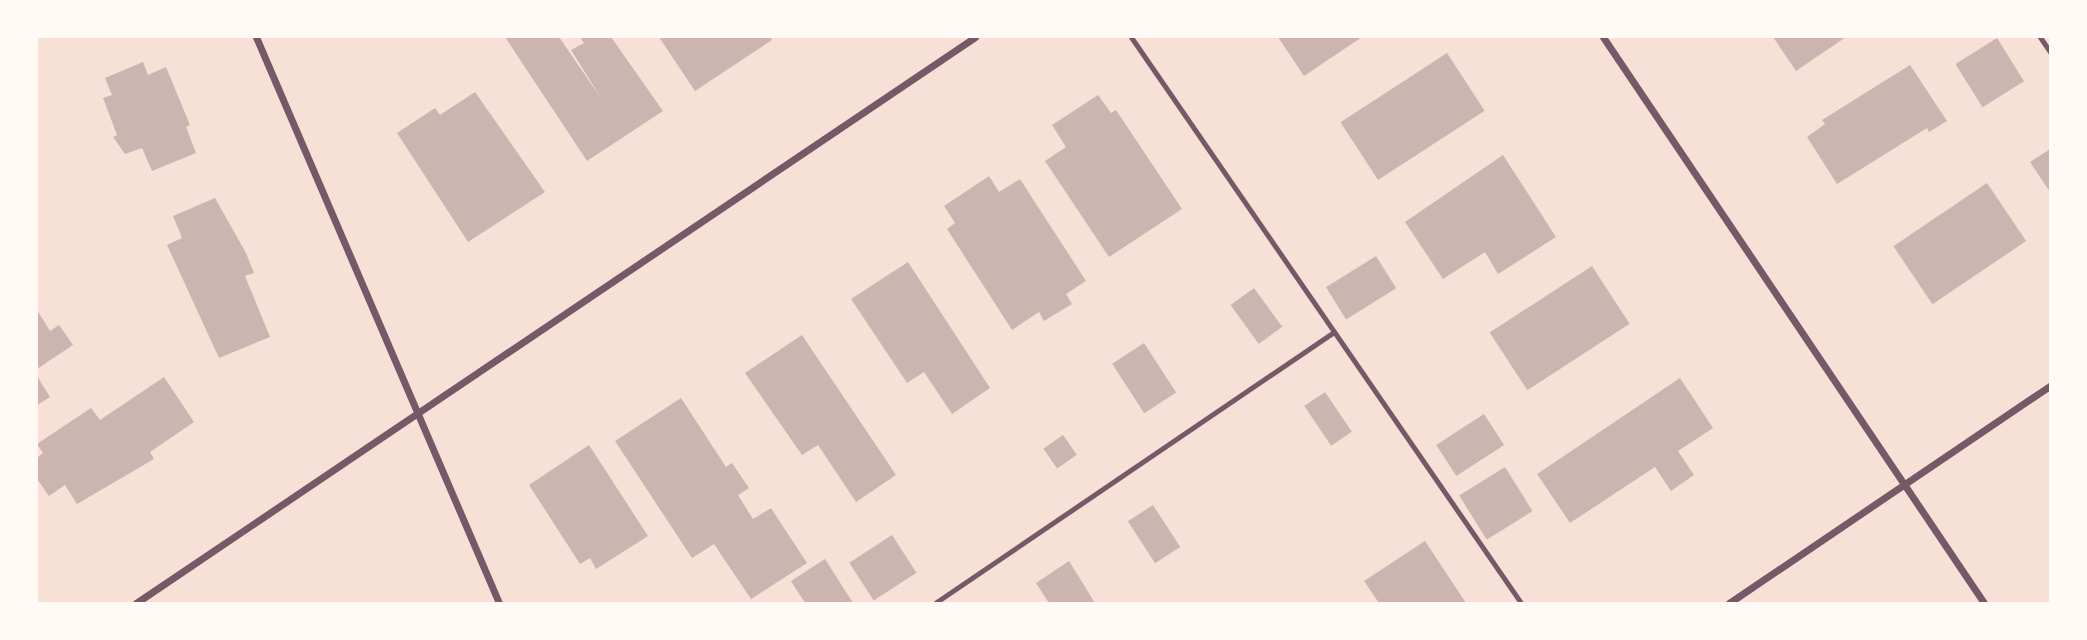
<!DOCTYPE html>
<html>
<head>
<meta charset="utf-8">
<style>
  body { margin:0 }
  #map { position:relative; width:2087px; height:640px; overflow:hidden; background:#f7e1d7; font-family:Commissioner,sans-serif }
  div>[style] { position:absolute }
  .building>* { inset:0; background:#ccb4b1; transform-origin:0 0 }
  .service>* { height:5px; margin:-2.5px; padding:0 2.5px; transform-origin:2.5px; border-radius:2.5px; background:#755966 }
  .minor>* { height:7px; margin:-3.5px; padding:0 3.5px; transform-origin:3.5px; border-radius:3.5px; background:#755966 }
  span { translate:-50% -50%; white-space:nowrap; text-align:center; line-height:1.15; -webkit-text-stroke:5px #fffaf5; paint-order:stroke }
  .frame { position:absolute; inset:0; border:38px solid #fffaf5; pointer-events:none }
</style>
</head>
<body>
<div id="map">
  <div class="building">
    <div style="clip-path:polygon(505px 37px,559px 37px,603px 101px,571px 50px,584px 43px,580px 37px,611px 37px,663px 111px,587px 161px)"></div>
    <div style="clip-path:polygon(659px 37px,770px 37px,772px 40px,695px 91px)"></div>
    <div style="clip-path:polygon(1278px 37px,1362px 37px,1304px 76px)"></div>
    <div style="clip-path:polygon(1773px 37px,1846px 37px,1796px 71px)"></div>
    <div style="left:1997px;top:38px;width:51px;height:49px;rotate:58deg"></div>
    <div style="left:1447px;top:53px;width:69px;height:127px;rotate:57deg"></div>
    <div style="clip-path:polygon(143px 62px,148px 75px,166px 67px,190px 125px,186px 127px,196px 153px,152px 171px,142px 148px,125px 154px,113px 137px,117px 135px,103px 98px,112px 95px,105px 78px)"></div>
    <div style="clip-path:polygon(1910px 65px,1947px 121px,1929px 132px,1927px 128px,1837px 184px,1807px 137px,1825px 124px,1822px 120px)"></div>
    <div style="clip-path:polygon(475px 92px,545px 192px,468px 242px,397px 133px,435px 108px,440px 115px)"></div>
    <div style="clip-path:polygon(1098px 95px,1111px 113px,1116px 110px,1182px 209px,1109px 257px,1045px 161px,1066px 147px,1052px 125px)"></div>
    <div style="clip-path:polygon(2050px 149px,2050px 192px,2030px 162px)"></div>
    <div style="clip-path:polygon(1503px 155px,1556px 237px,1498px 274px,1485px 252px,1443px 279px,1405px 222px)"></div>
    <div style="clip-path:polygon(989px 176px,999px 192px,1020px 179px,1086px 281px,1066px 294px,1072px 304px,1044px 321px,1039px 312px,1012px 330px,947px 229px,955px 223px,944px 206px)"></div>
    <div style="left:1987px;top:183px;width:70px;height:113px;rotate:56deg"></div>
    <div style="clip-path:polygon(215px 198px,246px 253px,254px 273px,245px 276px,270px 337px,219px 358px,167px 245px,182px 238px,173px 216px)"></div>
    <div style="left:1376px;top:256px;width:38px;height:59px;rotate:58deg"></div>
    <div style="clip-path:polygon(908px 262px,990px 388px,952px 414px,924px 372px,907px 383px,851px 299px)"></div>
    <div style="left:1592px;top:266px;width:69px;height:122px;rotate:57deg"></div>
    <div style="left:1254px;top:288px;width:48px;height:29px;rotate:54deg"></div>
    <div style="clip-path:polygon(37px 310px,50px 331px,59px 325px,73px 345px,37px 369px)"></div>
    <div style="clip-path:polygon(802px 335px,896px 475px,856px 502px,818px 445px,802px 455px,745px 373px)"></div>
    <div style="left:1144px;top:343px;width:59px;height:38px;rotate:57deg"></div>
    <div style="clip-path:polygon(37px 376px,50px 397px,37px 405px)"></div>
    <div style="clip-path:polygon(164px 377px,194px 422px,150px 452px,154px 459px,77px 504px,65px 485px,49px 496px,37px 479px,37px 458px,43px 453px,37px 444px,91px 408px,100px 420px)"></div>
    <div style="clip-path:polygon(1680px 378px,1713px 428px,1678px 451px,1694px 475px,1671px 491px,1655px 467px,1570px 523px,1537px 474px)"></div>
    <div style="left:1325px;top:392px;width:48px;height:25px;rotate:56deg"></div>
    <div style="clip-path:polygon(681px 398px,726px 467px,732px 463px,749px 488px,738px 495px,753px 519px,771px 508px,807px 563px,751px 599px,714px 544px,692px 558px,615px 441px)"></div>
    <div style="left:1484px;top:414px;width:37px;height:57px;rotate:57deg"></div>
    <div style="left:1063px;top:435px;width:24px;height:24px;rotate:55deg"></div>
    <div style="clip-path:polygon(589px 445px,648px 536px,596px 569px,590px 558px,580px 564px,529px 485px)"></div>
    <div style="left:1505px;top:467px;width:52px;height:54px;rotate:58deg"></div>
    <div style="left:1153px;top:505px;width:50px;height:30px;rotate:57deg"></div>
    <div style="left:892px;top:535px;width:45px;height:51px;rotate:57deg"></div>
    <div style="clip-path:polygon(1425px 541px,1466px 603px,1379px 603px,1364px 581px)"></div>
    <div style="clip-path:polygon(825px 559px,853px 603px,805px 603px,791px 581px)"></div>
    <div style="clip-path:polygon(1069px 561px,1095px 603px,1049px 603px,1036px 583px)"></div>
  </div>
  <div class="service">
    <div style="left:1131px;top:37px;width:687px;rotate:55.43deg"></div>
    <div style="left:2040px;top:37px;width:18px;rotate:56deg"></div>
    <div style="left:935px;top:603px;width:482px;rotate:-34.2deg"></div>
  </div>
  <div class="minor">
    <div style="left:256px;top:37px;width:616px;rotate:66.76deg"></div>
    <div style="left:1603px;top:37px;width:682px;rotate:56.05deg"></div>
    <div style="left:136px;top:603px;width:1012px;rotate:-34deg"></div>
    <div style="left:1729px;top:603px;width:387px;rotate:-34.1deg"></div>
  </div>
  <div class="frame"></div>
</div>
</body>
</html>
